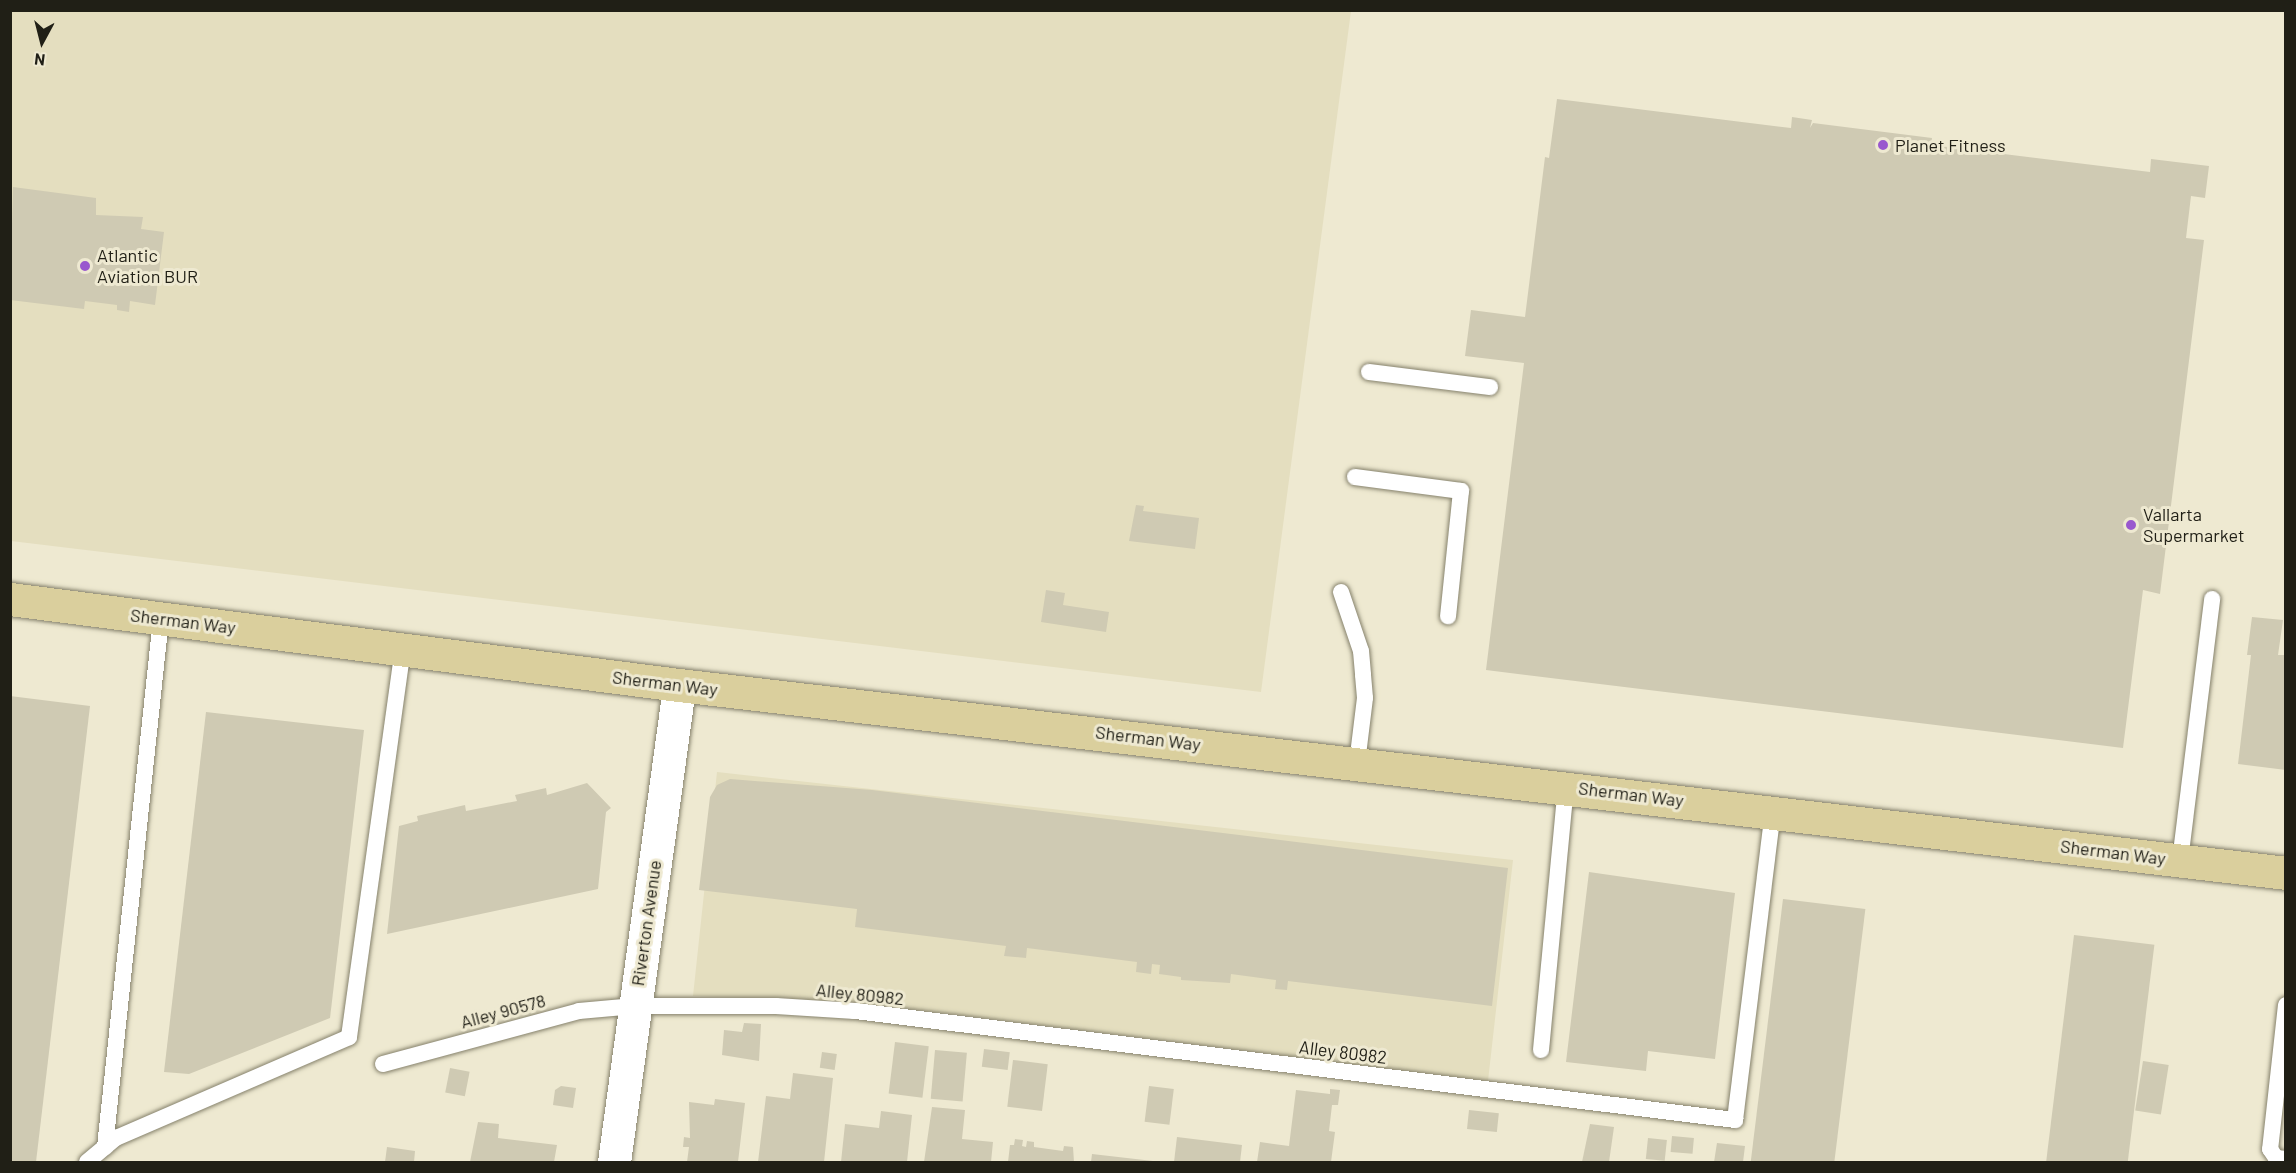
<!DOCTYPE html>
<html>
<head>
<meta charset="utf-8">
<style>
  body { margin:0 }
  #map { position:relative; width:2296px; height:1173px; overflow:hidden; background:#eee9d1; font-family:Barlow,sans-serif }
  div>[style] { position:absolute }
  .built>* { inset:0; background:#e4debf }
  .building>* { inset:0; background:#cfcab3; transform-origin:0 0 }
  .roads { filter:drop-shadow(0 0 2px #85816b) drop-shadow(0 0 2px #85816b) }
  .lane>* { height:16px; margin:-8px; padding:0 8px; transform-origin:8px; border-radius:8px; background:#fff }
  .street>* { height:33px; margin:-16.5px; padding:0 16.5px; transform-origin:16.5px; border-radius:16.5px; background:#fff }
  .primary>* { height:33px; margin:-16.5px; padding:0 16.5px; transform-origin:16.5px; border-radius:16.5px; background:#dacf9d }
  .dots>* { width:16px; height:16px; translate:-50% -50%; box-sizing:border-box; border:3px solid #eee9d1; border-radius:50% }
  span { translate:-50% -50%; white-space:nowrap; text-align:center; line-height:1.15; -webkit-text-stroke:6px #eee9d1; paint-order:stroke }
  .poi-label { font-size:18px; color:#201f16 }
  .left { translate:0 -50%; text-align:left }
  .street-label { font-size:18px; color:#201f16 }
  .frame { position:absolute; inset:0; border:12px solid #201f16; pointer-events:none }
  .north { position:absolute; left:12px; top:12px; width:60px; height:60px; -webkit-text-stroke:4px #eee9d1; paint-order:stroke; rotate:187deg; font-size:16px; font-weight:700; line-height:24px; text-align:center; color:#201f16 }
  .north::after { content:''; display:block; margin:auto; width:21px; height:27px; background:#201f16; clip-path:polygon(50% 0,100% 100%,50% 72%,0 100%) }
</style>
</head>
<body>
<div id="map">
  <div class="built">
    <div style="clip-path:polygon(11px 11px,1351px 11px,1261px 692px,11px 541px)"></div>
    <div style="clip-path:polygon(717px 772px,1513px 860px,1488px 1081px,855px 1002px,693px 996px)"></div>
  </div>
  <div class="building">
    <div style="clip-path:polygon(1557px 99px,1791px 128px,1792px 117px,1812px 120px,1810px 128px,1813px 123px,1932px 138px,1931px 145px,2150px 172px,2151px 159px,2209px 166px,2205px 198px,2191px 196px,2186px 238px,2204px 240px,2160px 594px,2143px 590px,2123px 748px,1486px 670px,1524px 363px,1465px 356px,1471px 310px,1525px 317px,1545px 157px,1549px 158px)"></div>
    <div style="clip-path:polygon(13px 187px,96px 198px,96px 215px,143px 217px,141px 229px,164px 232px,155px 305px,130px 301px,129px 312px,117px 310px,117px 305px,85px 301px,84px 309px,10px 300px)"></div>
    <div style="clip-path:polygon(1136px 505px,1144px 506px,1143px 511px,1199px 518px,1195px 549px,1129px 541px)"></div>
    <div style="clip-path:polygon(1046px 590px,1065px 593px,1063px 605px,1109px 612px,1106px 632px,1041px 622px)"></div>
    <div style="clip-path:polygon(2252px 617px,2283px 620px,2278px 655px,2286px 655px,2286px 770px,2238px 764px,2251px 655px,2247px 655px)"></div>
    <div style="clip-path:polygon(10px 696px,90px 706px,36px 1162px,10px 1162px)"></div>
    <div style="clip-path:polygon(206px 712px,364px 730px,330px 1018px,189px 1074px,164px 1072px)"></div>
    <div style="clip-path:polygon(730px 779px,872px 790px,1508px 868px,1492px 1006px,1288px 981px,1287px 990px,1275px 989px,1276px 980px,1231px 974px,1230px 983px,1181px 980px,1181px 977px,1159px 974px,1160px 965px,1152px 964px,1151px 974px,1136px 972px,1137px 962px,1027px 948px,1026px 958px,1004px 956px,1006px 946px,855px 927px,857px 909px,699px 890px,710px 797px,717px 785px)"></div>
    <div style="clip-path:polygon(587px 783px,611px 808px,606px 812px,598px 889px,387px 934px,399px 826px,418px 821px,417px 816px,465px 805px,466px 811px,517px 801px,515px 795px,546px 788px,547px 795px)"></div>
    <div style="clip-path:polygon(1589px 872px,1735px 893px,1715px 1059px,1648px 1051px,1646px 1071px,1566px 1062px)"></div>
    <div style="left:1783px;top:899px;width:83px;height:265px;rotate:7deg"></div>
    <div style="left:2074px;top:935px;width:81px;height:229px;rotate:7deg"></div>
    <div style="clip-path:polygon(744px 1023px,761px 1024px,759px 1061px,722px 1055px,724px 1030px,742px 1032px)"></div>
    <div style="left:895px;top:1042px;width:34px;height:52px;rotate:7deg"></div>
    <div style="left:984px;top:1049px;width:26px;height:18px;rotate:7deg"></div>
    <div style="left:935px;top:1050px;width:32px;height:49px;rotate:5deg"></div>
    <div style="left:822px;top:1052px;width:15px;height:16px;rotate:8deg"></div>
    <div style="left:1013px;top:1060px;width:35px;height:47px;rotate:7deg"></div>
    <div style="left:2143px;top:1061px;width:26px;height:50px;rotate:9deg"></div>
    <div style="left:450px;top:1068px;width:20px;height:25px;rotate:11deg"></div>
    <div style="clip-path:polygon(793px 1073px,833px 1078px,824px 1162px,758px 1162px,766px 1096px,790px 1099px)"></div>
    <div style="clip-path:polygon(561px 1086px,576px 1088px,573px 1108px,553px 1105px,555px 1090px)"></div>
    <div style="left:1149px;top:1086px;width:25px;height:36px;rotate:7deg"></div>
    <div style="clip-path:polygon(1330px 1089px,1340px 1090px,1338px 1105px,1332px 1105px,1329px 1131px,1335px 1132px,1331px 1162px,1257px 1162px,1260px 1142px,1289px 1146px,1296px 1090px,1330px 1094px)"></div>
    <div style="clip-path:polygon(715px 1099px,745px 1103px,738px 1162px,687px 1162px,689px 1147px,683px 1147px,684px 1137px,690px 1138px,689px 1102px,714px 1105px)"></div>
    <div style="clip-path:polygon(932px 1107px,965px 1110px,962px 1139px,993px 1142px,991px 1162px,924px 1162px)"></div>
    <div style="left:1469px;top:1110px;width:30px;height:19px;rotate:6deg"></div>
    <div style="clip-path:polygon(881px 1111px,912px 1115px,907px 1162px,841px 1162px,845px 1124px,879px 1128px)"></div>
    <div style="clip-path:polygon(478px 1122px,499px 1124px,498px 1138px,557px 1145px,554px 1162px,470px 1162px)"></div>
    <div style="clip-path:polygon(1590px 1124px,1614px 1127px,1609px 1162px,1582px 1162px)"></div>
    <div style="left:1672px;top:1136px;width:22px;height:16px;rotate:5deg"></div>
    <div style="clip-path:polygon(1177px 1137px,1242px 1145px,1240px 1162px,1174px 1162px)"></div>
    <div style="left:1648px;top:1138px;width:19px;height:21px;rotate:6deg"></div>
    <div style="clip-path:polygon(1015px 1139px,1023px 1140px,1022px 1146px,1026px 1147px,1027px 1141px,1034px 1142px,1034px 1147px,1063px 1151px,1064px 1146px,1073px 1147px,1074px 1162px,1008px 1162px,1010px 1145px,1014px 1145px)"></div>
    <div style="clip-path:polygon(1717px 1143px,1745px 1146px,1743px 1162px,1714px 1162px)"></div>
    <div style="clip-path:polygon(387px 1147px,415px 1151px,414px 1162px,385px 1162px)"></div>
    <div style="clip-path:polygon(1092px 1154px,1153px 1161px,1153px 1162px,1091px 1162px)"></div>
  </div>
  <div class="roads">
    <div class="lane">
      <div style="left:1369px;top:372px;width:122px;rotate:7.1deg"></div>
      <div style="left:1355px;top:477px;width:107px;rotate:7.5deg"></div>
      <div style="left:1461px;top:491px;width:126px;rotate:95.9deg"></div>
      <div style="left:1341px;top:592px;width:62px;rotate:71.3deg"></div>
      <div style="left:1361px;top:651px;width:24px;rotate:85deg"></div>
      <div style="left:1363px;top:675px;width:23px;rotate:85deg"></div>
      <div style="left:1365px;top:698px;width:65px;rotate:97deg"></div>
      <div style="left:2180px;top:861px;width:264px;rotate:-83deg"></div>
      <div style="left:2286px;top:1005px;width:145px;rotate:96.3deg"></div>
      <div style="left:2270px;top:1149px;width:11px;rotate:56deg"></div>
      <div style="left:2276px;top:1158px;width:10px;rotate:6deg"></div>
      <div style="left:1541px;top:1050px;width:265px;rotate:-84.6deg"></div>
      <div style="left:383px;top:1064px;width:203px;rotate:-15.1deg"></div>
      <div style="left:579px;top:1011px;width:56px;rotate:-5.1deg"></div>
      <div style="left:635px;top:1006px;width:141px"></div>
      <div style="left:776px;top:1006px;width:79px;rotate:3.6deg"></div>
      <div style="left:855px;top:1011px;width:887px;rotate:7.06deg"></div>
      <div style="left:1735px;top:1120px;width:312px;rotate:-83deg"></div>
      <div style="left:105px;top:1147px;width:531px;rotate:-83.95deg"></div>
      <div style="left:87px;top:1162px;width:38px;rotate:-40deg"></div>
      <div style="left:116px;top:1138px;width:254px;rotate:-23.4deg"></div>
      <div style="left:349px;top:1037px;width:391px;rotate:-82.1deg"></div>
    </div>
    <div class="street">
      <div style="left:614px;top:1162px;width:481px;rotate:-82.2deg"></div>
    </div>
    <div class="primary">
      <div style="left:10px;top:599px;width:675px;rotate:7.33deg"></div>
      <div style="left:679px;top:685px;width:1618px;rotate:6.67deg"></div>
    </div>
  </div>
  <div class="dots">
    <div style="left:1883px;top:145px;background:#9958ce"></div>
    <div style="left:85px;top:266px;background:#9958ce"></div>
    <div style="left:2131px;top:525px;background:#9958ce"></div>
  </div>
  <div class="poi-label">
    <span class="left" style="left:1895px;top:145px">Planet Fitness</span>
    <span class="left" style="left:97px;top:266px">Atlantic<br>Aviation BUR</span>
    <span class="left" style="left:2143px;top:525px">Vallarta<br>Supermarket</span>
  </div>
  <div class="street-label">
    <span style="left:183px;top:621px;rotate:7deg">Sherman Way</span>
    <span style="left:665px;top:683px;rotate:7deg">Sherman Way</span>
    <span style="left:1148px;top:738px;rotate:7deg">Sherman Way</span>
    <span style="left:1631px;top:794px;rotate:7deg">Sherman Way</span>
    <span style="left:2113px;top:852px;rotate:7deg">Sherman Way</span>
    <span style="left:646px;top:923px;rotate:-82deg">Riverton Avenue</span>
    <span style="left:860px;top:994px;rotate:6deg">Alley 80982</span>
    <span style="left:503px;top:1011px;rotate:-15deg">Alley 90578</span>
    <span style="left:1343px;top:1052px;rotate:7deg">Alley 80982</span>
  </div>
  <div class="frame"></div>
  <div class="north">N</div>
</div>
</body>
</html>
